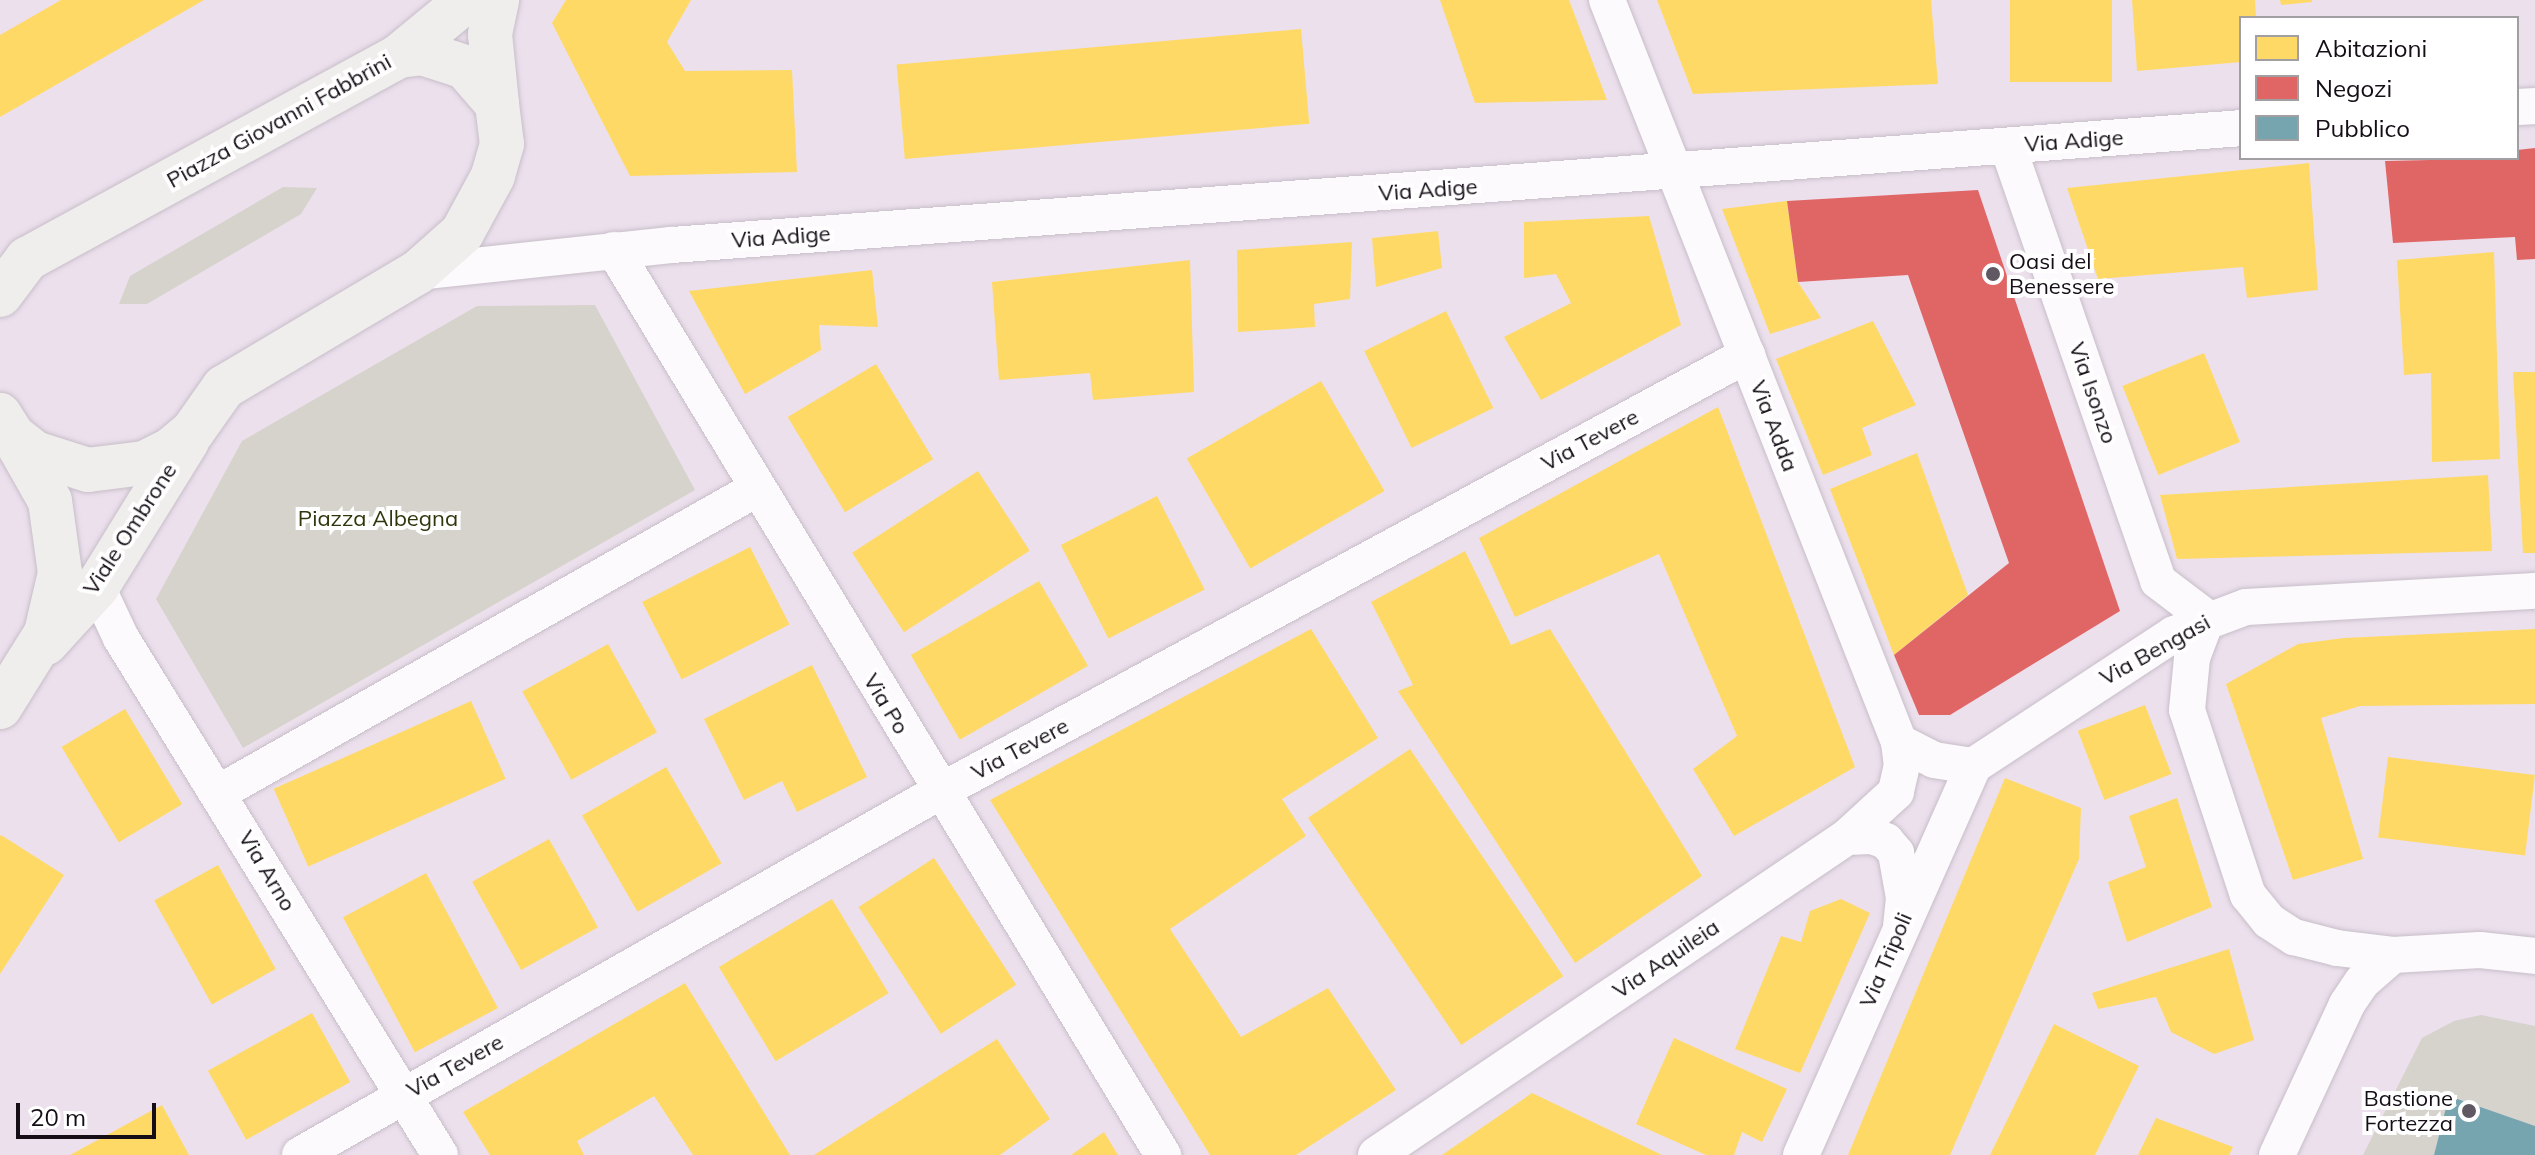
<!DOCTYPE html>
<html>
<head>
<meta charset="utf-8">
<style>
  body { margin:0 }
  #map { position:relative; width:2535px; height:1155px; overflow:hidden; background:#ece0ed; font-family:Mulish,sans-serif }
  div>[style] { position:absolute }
  .green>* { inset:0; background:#d5d3cc }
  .homes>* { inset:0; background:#ffd966; transform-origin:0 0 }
  .shops>* { inset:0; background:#e06666 }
  .public>* { inset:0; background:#76a5af }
  .roads { filter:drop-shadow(0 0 2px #c7bec9) drop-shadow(0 0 2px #c7bec9) }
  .street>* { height:36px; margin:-18px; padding:0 18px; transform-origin:18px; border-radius:18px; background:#fcfafc }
  .secondary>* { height:44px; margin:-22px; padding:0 22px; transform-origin:22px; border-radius:22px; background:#efeeec }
  .dots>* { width:22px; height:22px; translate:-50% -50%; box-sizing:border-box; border:4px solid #fff; border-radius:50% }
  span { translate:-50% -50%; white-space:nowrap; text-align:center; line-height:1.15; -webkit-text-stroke:8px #fff; paint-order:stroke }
  .street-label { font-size:22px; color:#150e17 }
  .poi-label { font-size:22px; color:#150e17 }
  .left { translate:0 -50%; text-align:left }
  .right { translate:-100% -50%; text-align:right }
  .park-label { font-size:22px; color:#30370c }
  .legend { position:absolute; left:2239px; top:16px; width:280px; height:144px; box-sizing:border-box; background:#fff; border:2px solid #a19fa2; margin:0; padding:10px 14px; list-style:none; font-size:24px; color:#150e17 }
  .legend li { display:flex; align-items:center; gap:16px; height:40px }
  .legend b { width:40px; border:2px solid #a19fa2 }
  .scale { position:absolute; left:16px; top:1103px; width:140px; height:36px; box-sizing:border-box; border:4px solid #150e17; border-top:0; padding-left:10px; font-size:24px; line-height:28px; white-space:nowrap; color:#150e17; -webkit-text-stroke:6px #fff; paint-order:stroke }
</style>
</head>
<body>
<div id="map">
  <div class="green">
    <div style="clip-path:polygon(283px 187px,317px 188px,301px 214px,147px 304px,119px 304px,130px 276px)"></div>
    <div style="clip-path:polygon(595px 305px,695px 490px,243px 748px,156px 599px,242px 441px,477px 306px)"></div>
    <div style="clip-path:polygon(2481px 1015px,2535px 1026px,2535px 1126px,2450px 1096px,2434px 1155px,2363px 1155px,2422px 1038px,2454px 1021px)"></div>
  </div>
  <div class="homes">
    <div style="clip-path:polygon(61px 0,204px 0,0 117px,0 35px)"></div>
    <div style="clip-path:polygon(566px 0,691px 0,667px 42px,685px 71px,792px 70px,797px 172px,630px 176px,552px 23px)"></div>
    <div style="clip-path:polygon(1440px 0,1569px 0,1607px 100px,1475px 103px)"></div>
    <div style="clip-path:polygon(1657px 0,1931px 0,1938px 84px,1693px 94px)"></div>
    <div style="left:2010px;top:0;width:102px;height:82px"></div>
    <div style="clip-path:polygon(2132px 0,2255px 0,2256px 18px,2241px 18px,2241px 62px,2137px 71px)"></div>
    <div style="clip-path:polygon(2280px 0,2312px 0,2312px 2px,2281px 5px)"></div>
    <div style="left:1301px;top:29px;width:95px;height:406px;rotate:85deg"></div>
    <div style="clip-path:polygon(2309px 163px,2318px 290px,2247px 298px,2243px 267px,2098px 279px,2067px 188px)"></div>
    <div style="clip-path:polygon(1787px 201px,1798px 282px,1821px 318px,1770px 334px,1722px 209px)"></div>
    <div style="clip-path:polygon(1649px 216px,1681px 325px,1541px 400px,1504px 337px,1571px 303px,1556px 274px,1524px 278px,1524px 222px)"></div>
    <div style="clip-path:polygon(1438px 231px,1442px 268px,1376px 287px,1372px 238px)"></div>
    <div style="clip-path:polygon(1352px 242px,1350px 299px,1314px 304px,1315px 327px,1238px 332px,1237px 250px)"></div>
    <div style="clip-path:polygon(2494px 252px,2500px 459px,2432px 462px,2431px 373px,2404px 375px,2397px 260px)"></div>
    <div style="clip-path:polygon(1190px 260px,1194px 392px,1093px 400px,1090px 373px,999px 380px,992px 282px)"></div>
    <div style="clip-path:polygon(872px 270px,878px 327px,819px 325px,821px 350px,745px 394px,689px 291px)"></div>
    <div style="left:1446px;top:311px;width:108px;height:91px;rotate:64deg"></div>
    <div style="clip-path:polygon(1873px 321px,1916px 405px,1862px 428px,1872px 455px,1823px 475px,1776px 359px)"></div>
    <div style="left:2204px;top:353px;width:96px;height:88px;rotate:68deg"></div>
    <div style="left:876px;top:364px;width:111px;height:103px;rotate:59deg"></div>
    <div style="clip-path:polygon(2513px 372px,2535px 372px,2535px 553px,2523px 553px)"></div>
    <div style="left:1321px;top:381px;width:127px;height:155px;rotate:60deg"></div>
    <div style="clip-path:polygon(1718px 407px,1855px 767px,1734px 836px,1693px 769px,1737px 736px,1659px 554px,1515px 617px,1479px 538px)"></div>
    <div style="clip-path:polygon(1917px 453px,1968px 595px,1894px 655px,1830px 489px)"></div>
    <div style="left:978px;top:471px;width:95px;height:150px;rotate:57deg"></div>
    <div style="clip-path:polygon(2488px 475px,2492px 551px,2177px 559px,2160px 495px)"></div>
    <div style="left:1157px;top:496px;width:105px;height:108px;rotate:63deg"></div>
    <div style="left:750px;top:547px;width:87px;height:121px;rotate:63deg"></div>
    <div style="clip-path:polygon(1465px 551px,1511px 645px,1550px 629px,1702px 876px,1575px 963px,1398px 691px,1413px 685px,1371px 602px)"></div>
    <div style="left:1039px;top:581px;width:98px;height:148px;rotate:60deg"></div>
    <div style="clip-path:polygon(1311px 629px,1378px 738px,1282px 799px,1306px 836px,1170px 929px,1241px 1037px,1328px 988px,1396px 1090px,1296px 1155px,1210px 1155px,990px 800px)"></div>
    <div style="clip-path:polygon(2535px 629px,2535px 704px,2360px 706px,2321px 718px,2363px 859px,2293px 880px,2226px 684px,2298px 644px,2344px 638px)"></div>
    <div style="left:608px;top:644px;width:101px;height:98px;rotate:61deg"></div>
    <div style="clip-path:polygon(812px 665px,867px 777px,797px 812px,782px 781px,744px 800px,704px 719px)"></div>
    <div style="left:471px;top:701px;width:85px;height:216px;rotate:66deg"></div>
    <div style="left:2145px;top:705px;width:74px;height:72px;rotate:69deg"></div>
    <div style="left:125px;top:709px;width:111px;height:74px;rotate:59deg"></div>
    <div style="left:1410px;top:749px;width:274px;height:123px;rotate:56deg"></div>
    <div style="left:2388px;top:757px;width:148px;height:81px;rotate:7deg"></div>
    <div style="left:666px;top:767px;width:111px;height:97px;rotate:60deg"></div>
    <div style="clip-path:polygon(2005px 778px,2081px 808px,2079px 859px,1950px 1155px,1848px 1155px)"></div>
    <div style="clip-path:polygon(2177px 798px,2212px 907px,2127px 942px,2108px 882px,2146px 867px,2129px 816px)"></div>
    <div style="clip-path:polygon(1px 835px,64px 875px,0 974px,0 836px)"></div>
    <div style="left:549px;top:839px;width:101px;height:88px;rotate:61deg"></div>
    <div style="left:934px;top:858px;width:151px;height:90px;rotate:57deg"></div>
    <div style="left:218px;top:865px;width:119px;height:73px;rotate:61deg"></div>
    <div style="left:426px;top:873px;width:153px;height:94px;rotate:62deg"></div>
    <div style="left:832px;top:899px;width:110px;height:132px;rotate:59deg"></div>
    <div style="clip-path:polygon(1841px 899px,1870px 913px,1800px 1073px,1735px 1049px,1781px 936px,1801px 942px,1810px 911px)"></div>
    <div style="clip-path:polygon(2229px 949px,2254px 1040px,2214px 1054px,2171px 1032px,2156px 997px,2098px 1009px,2092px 993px)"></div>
    <div style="clip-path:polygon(685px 983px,790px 1155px,693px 1155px,654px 1096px,577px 1141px,584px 1155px,490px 1155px,463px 1112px)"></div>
    <div style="left:312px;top:1013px;width:79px;height:119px;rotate:61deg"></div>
    <div style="clip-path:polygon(2054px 1024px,2139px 1066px,2095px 1155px,1990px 1155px)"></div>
    <div style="clip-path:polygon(1674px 1038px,1787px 1089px,1762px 1142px,1742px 1132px,1734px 1155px,1706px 1155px,1636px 1124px)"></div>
    <div style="clip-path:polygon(997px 1039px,1050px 1119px,1000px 1155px,814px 1155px)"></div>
    <div style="clip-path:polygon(1532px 1093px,1662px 1155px,1442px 1155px)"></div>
    <div style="clip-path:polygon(162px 1105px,189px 1155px,70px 1155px)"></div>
    <div style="clip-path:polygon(2156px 1118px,2233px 1147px,2229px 1155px,2138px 1155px)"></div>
    <div style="clip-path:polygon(1104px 1132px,1118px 1155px,1071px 1155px)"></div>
  </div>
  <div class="shops">
    <div style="clip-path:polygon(2535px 148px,2535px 259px,2517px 260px,2515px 237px,2393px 243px,2385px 161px,2517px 158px,2517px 150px)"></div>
    <div style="clip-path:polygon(1978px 190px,2120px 611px,1950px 715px,1919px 715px,1894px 655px,2009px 563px,1908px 275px,1798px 282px,1787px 201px)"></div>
  </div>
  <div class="public">
    <div style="clip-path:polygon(2449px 1096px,2535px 1126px,2535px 1155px,2434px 1155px)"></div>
  </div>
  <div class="roads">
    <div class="street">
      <div style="left:1607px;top:0;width:797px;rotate:68.52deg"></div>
      <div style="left:1899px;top:742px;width:23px;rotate:83deg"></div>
      <div style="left:1902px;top:765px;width:28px;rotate:103deg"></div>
      <div style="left:1896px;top:792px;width:67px;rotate:137.4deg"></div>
      <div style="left:2517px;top:107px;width:18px;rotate:-3deg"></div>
      <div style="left:2008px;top:147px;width:459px;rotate:70.9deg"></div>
      <div style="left:2158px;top:581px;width:61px;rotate:37.1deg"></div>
      <div style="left:614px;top:250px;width:1059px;rotate:58.76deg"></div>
      <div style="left:418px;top:272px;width:255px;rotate:-6.1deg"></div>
      <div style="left:672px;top:245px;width:1573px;rotate:-4.26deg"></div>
      <div style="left:97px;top:587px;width:56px;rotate:64.8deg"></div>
      <div style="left:121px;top:638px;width:607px;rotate:58.32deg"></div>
      <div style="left:2207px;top:618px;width:43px;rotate:110.6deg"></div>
      <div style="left:2192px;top:658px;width:52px;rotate:95.5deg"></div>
      <div style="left:2187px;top:710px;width:195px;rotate:71.8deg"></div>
      <div style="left:2248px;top:895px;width:33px;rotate:51deg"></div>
      <div style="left:2269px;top:921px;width:30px;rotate:33deg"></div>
      <div style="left:2294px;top:937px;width:44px;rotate:14.3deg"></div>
      <div style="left:2337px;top:948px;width:56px;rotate:7.1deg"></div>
      <div style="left:2393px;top:955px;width:87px;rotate:-3.3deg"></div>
      <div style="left:2480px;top:950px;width:55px;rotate:6.2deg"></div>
      <div style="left:1899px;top:742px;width:39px;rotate:27deg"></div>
      <div style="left:1934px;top:760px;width:39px;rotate:9deg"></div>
      <div style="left:1973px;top:766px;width:240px;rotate:-33.3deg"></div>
      <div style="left:2174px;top:634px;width:77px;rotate:-20.6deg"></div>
      <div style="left:2246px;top:607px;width:289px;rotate:-3.2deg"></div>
      <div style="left:220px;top:792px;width:618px;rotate:-29.47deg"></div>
      <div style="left:300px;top:1155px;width:735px;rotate:-29.6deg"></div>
      <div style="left:939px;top:792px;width:919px;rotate:-28.41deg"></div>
      <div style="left:1376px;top:1155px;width:568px;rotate:-34.03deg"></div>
      <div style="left:1847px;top:837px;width:25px;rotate:-2deg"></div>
      <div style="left:1872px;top:836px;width:15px;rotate:20deg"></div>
      <div style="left:1886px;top:841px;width:16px;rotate:50deg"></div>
      <div style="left:1896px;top:853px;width:46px;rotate:79.9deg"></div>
      <div style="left:1904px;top:898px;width:29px;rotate:96deg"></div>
      <div style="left:1801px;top:1155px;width:425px;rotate:-66.1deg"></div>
      <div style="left:2277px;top:1155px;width:166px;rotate:-65.1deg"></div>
      <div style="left:2347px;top:1004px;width:27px;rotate:-56deg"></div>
      <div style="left:2362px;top:982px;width:41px;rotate:-41.1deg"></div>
    </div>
    <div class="secondary">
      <div style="left:399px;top:56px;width:88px;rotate:-39.5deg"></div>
      <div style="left:497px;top:104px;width:70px;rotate:-95.7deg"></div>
      <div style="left:490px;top:34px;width:35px;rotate:-78deg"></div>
      <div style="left:0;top:295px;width:45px;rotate:-53.1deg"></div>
      <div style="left:27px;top:259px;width:424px;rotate:-28.6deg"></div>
      <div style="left:399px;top:56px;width:23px;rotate:-7deg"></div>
      <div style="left:422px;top:53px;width:45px;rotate:18deg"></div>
      <div style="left:465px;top:67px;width:49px;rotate:49.1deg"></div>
      <div style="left:497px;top:104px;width:40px;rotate:82.9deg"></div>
      <div style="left:502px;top:144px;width:33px;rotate:106deg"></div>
      <div style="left:493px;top:176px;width:65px;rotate:118.5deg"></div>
      <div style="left:462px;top:233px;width:59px;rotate:138.4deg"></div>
      <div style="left:418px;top:272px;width:226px;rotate:149.3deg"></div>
      <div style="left:224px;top:387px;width:54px;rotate:125.2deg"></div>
      <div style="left:193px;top:431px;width:30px;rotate:140deg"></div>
      <div style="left:170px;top:450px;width:29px;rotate:153deg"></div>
      <div style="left:144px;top:463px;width:56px;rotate:172.9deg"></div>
      <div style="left:88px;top:470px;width:56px;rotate:-162.2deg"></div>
      <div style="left:35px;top:453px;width:28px;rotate:-142deg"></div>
      <div style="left:13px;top:436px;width:25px;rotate:-122deg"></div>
      <div style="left:46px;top:643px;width:76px;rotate:-47.7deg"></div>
      <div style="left:97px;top:587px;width:172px;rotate:-58.3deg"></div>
      <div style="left:0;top:707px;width:87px;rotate:-58.1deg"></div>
      <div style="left:46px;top:633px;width:62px;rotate:-76.9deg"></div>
      <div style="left:60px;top:573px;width:73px;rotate:-97.9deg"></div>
      <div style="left:50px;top:501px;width:69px;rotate:-119.5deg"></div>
    </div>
  </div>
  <div class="dots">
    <div style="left:1993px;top:274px;background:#605862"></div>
    <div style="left:2469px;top:1111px;background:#605862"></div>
  </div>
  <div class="street-label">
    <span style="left:279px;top:121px;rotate:-29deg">Piazza Giovanni Fabbrini</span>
    <span style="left:2074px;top:141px;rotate:-4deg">Via Adige</span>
    <span style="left:1428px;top:190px;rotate:-4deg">Via Adige</span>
    <span style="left:781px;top:237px;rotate:-4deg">Via Adige</span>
    <span style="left:2093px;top:393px;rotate:71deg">Via Isonzo</span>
    <span style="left:1774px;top:426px;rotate:69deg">Via Adda</span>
    <span style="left:1590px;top:440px;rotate:-28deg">Via Tevere</span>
    <span style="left:130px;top:529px;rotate:-57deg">Viale Ombrone</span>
    <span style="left:2155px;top:650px;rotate:-29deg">Via Bengasi</span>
    <span style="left:886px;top:704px;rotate:59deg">Via Po</span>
    <span style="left:1020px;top:749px;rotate:-28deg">Via Tevere</span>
    <span style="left:267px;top:871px;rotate:59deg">Via Arno</span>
    <span style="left:1666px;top:959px;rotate:-34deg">Via Aquileia</span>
    <span style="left:1886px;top:960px;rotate:-67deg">Via Tripoli</span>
    <span style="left:455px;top:1066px;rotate:-29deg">Via Tevere</span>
  </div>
  <div class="poi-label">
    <span class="left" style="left:2009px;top:274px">Oasi del<br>Benessere</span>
    <span class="right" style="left:2453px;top:1111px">Bastione<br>Fortezza</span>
  </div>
  <div class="park-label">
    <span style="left:378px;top:519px">Piazza Albegna</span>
  </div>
  <ul class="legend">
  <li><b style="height:22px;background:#ffd966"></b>Abitazioni</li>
  <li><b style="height:22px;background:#e06666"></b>Negozi</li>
  <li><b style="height:22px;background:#76a5af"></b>Pubblico</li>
  </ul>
  <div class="scale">20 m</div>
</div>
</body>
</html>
